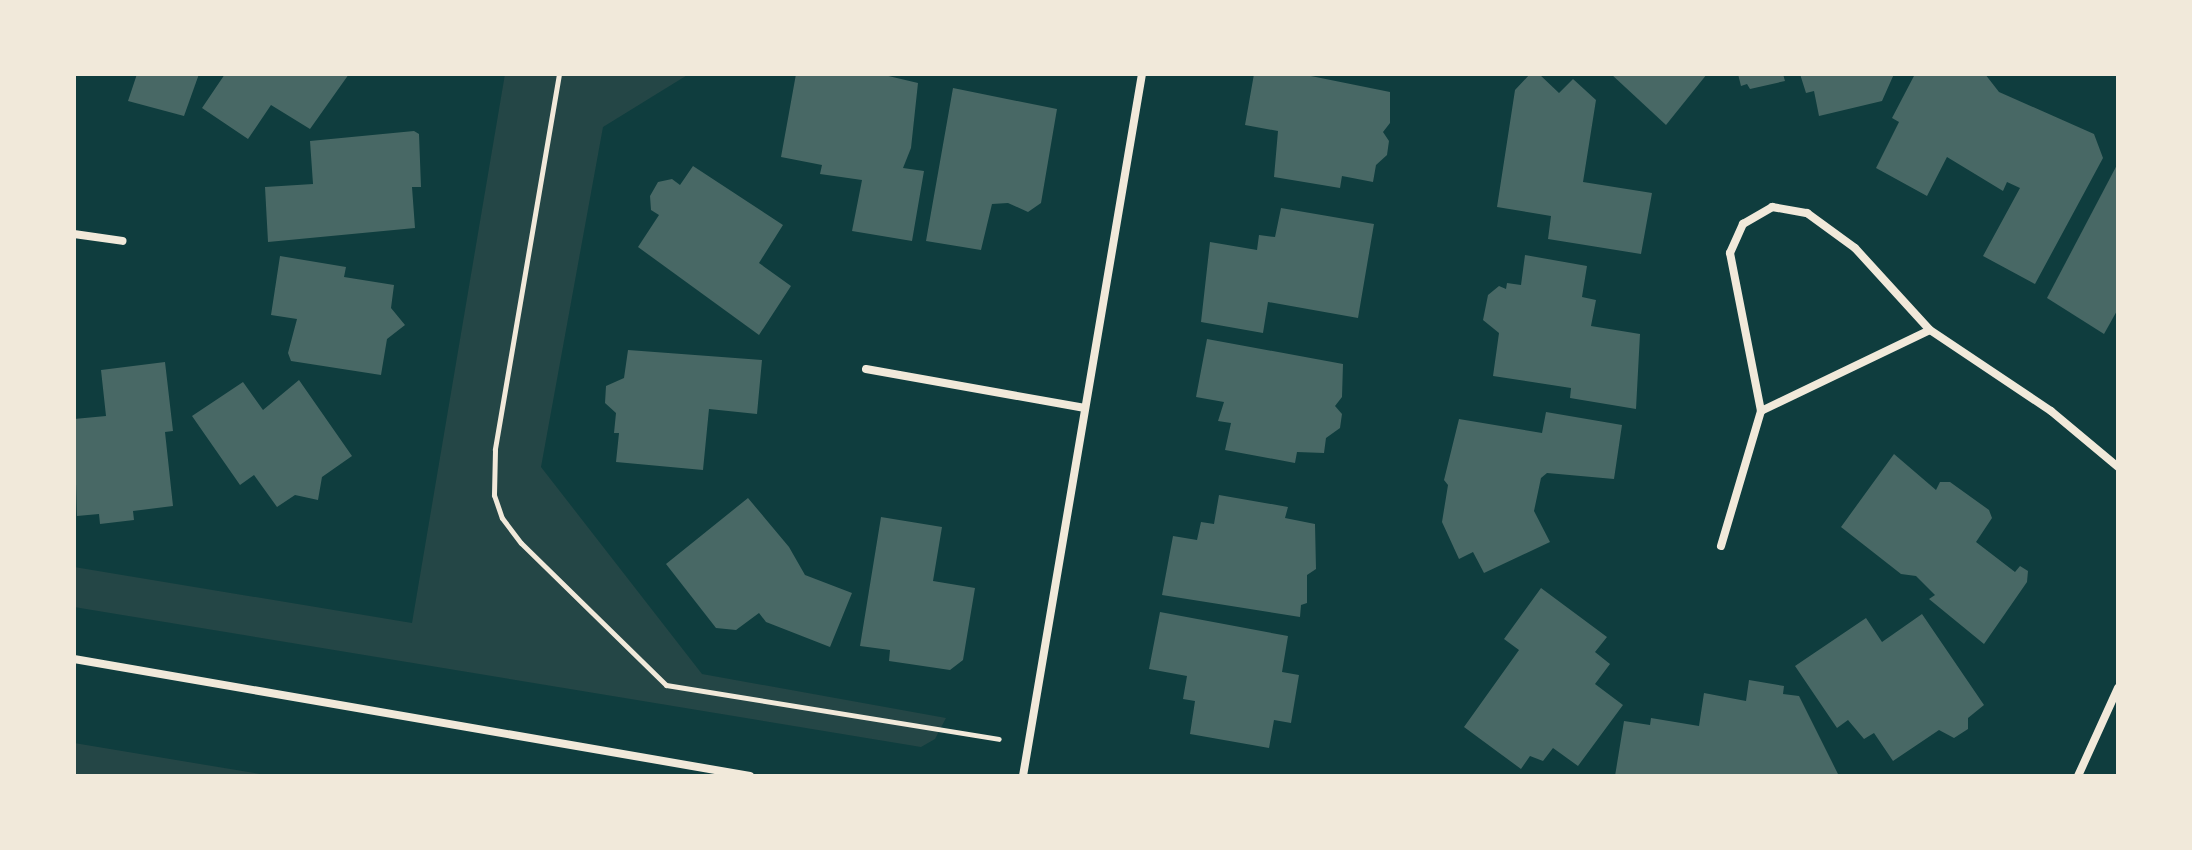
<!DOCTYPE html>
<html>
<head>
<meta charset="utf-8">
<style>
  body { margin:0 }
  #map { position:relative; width:2192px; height:850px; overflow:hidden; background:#0f3d3e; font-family:Bitter,serif }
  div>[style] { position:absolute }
  .green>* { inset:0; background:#244646 }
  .building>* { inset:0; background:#486865 }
  .path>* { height:5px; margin:-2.5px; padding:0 2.5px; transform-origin:2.5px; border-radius:2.5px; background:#f1e9da }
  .minor>* { height:8px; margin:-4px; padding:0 4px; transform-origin:4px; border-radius:4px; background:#f1e9da }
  span { translate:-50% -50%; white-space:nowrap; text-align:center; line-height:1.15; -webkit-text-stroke:6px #f1e9da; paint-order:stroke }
  .frame { position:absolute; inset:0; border:76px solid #f1e9da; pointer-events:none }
</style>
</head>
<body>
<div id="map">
  <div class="green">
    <div style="clip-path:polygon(505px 74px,689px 74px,603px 127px,541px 467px,702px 674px,946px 718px,935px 739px,921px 747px,74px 607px,74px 567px,412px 623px)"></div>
    <div style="clip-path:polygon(74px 743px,272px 776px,74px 776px)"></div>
  </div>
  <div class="building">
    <div style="clip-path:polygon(137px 74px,199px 74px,184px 116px,128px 101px)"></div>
    <div style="clip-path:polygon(225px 74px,349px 74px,310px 129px,271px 105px,248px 139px,202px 108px)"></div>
    <div style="clip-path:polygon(796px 74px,880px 74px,918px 83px,911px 148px,903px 168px,924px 171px,912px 241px,852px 231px,862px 180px,820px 174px,822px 165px,781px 157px)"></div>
    <div style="clip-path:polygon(1254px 74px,1301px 74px,1390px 92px,1390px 123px,1383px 132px,1389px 141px,1387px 155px,1376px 165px,1373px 182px,1342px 176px,1340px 188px,1274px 177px,1278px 131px,1245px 125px)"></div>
    <div style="clip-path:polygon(1530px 74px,1539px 74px,1559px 93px,1573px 79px,1596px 100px,1583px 182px,1652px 193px,1641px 254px,1548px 239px,1551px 216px,1497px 207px,1515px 90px)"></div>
    <div style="clip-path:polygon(1611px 74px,1707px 74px,1666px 125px)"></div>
    <div style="clip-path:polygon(1738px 74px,1783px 74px,1785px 81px,1750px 89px,1747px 84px,1741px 86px)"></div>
    <div style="clip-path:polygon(1800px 74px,1894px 74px,1882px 101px,1819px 116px,1814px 91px,1806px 93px)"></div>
    <div style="clip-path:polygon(1915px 74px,1985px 74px,1999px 92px,2094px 134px,2103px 158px,2035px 284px,1983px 256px,2020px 188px,2007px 182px,2003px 191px,1947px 157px,1927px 196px,1876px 168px,1899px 122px,1892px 118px)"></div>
    <div style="clip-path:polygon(953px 88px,1057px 109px,1041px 203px,1028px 212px,1008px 203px,992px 204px,981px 250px,926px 241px)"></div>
    <div style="clip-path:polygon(414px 131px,419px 134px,421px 187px,412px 187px,415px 228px,268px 242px,265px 187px,313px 184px,310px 141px)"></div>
    <div style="clip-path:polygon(2118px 163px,2118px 309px,2104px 334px,2047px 298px)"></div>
    <div style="clip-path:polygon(693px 166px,783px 225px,759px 263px,791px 286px,759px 335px,638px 247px,659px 215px,651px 210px,650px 196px,658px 182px,672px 179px,680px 185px)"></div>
    <div style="clip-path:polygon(1281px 208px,1374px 224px,1358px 318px,1268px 302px,1263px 333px,1201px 322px,1210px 242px,1257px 250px,1259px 235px,1275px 237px)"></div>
    <div style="clip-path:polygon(1525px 255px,1587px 266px,1582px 297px,1596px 300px,1591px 326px,1640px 334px,1636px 409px,1570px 398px,1571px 388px,1493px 376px,1499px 333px,1483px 320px,1488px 295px,1499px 286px,1506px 289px,1507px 283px,1521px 285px)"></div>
    <div style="clip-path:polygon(280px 256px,346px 267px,344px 277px,394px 285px,391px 308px,405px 325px,387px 339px,381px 375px,291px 361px,288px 353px,297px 319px,271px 315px)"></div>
    <div style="clip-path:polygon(1207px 339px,1343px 364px,1342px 397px,1335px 406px,1342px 414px,1340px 428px,1326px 438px,1324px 453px,1297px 452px,1295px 463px,1225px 450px,1231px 423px,1218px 421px,1224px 402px,1196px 397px)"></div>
    <div style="clip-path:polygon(628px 350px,762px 360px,757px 414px,709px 409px,703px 470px,616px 462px,619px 433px,614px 433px,616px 413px,605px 403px,606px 386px,624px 378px)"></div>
    <div style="clip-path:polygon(165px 362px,173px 431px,165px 432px,173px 506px,133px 511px,134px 520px,100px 524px,99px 514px,77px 516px,74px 419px,106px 416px,101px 370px)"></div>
    <div style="clip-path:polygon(299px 380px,352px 456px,322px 477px,318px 500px,295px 495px,277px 507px,254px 475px,240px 485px,192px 416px,243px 382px,263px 410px)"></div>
    <div style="clip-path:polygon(1546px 412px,1622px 425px,1614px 479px,1547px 473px,1541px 478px,1534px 511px,1550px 542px,1484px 573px,1473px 552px,1459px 559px,1442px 522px,1448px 485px,1444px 480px,1459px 419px,1542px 433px)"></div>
    <div style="clip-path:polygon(1894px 454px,1936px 490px,1940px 482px,1950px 482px,1989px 510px,1992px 518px,1976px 542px,2015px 572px,2020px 566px,2028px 571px,2027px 582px,1984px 644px,1929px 599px,1935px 595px,1916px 576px,1901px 574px,1841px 527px)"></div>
    <div style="clip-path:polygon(1219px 495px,1288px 507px,1285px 518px,1315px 524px,1316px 569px,1307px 575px,1307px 603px,1301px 605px,1300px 617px,1162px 595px,1173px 536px,1197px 540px,1201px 522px,1214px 524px)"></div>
    <div style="clip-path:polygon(748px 498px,789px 547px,805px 575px,852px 593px,830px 647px,766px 622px,759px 613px,736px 630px,716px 628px,666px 564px)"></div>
    <div style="clip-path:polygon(881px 517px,942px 527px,933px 581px,975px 588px,963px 660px,950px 670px,889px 661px,890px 650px,860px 646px)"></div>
    <div style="clip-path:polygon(1541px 588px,1607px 637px,1595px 652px,1610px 664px,1595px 684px,1623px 705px,1578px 766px,1553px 748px,1543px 761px,1530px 756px,1521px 769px,1464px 727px,1519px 650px,1504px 639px)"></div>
    <div style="clip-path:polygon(1160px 612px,1288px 636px,1282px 672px,1299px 675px,1291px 723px,1274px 720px,1269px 748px,1190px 734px,1195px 701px,1183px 699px,1187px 676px,1149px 669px)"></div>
    <div style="clip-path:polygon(1922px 614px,1984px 705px,1968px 718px,1968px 729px,1954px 738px,1939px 730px,1893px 761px,1874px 733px,1864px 739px,1848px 720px,1837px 728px,1795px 666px,1866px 618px,1882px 642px)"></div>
    <div style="clip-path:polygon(1749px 680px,1784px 686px,1783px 694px,1799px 696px,1839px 776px,1615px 776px,1624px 721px,1650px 725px,1651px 718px,1699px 726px,1704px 693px,1746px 701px)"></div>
  </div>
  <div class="path">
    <div style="left:559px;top:74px;width:381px;rotate:99.7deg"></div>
    <div style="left:495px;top:450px;width:45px;rotate:91.3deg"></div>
    <div style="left:494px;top:495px;width:24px;rotate:71deg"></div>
    <div style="left:502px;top:518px;width:31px;rotate:53deg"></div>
    <div style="left:521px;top:543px;width:203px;rotate:44.4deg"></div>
    <div style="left:666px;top:685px;width:337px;rotate:9.2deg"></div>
  </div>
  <div class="minor">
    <div style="left:74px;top:234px;width:49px;rotate:8.1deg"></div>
    <div style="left:866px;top:369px;width:221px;rotate:10.1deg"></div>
    <div style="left:1761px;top:411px;width:187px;rotate:-25.6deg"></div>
    <div style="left:1721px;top:546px;width:141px;rotate:-73.5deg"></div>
    <div style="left:1761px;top:411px;width:161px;rotate:-101.1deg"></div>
    <div style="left:1730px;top:253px;width:32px;rotate:-66deg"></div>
    <div style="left:1743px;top:224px;width:34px;rotate:-30deg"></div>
    <div style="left:1772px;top:207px;width:36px;rotate:10deg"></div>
    <div style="left:1807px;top:213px;width:59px;rotate:36.1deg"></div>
    <div style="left:1855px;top:248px;width:111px;rotate:47.6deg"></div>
    <div style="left:1930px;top:330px;width:146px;rotate:33.8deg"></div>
    <div style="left:2051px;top:411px;width:87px;rotate:39.9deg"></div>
    <div style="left:74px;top:659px;width:686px;rotate:9.82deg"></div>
    <div style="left:1023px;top:776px;width:712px;rotate:-80.38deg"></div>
    <div style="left:2078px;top:776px;width:97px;rotate:-65.6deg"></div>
  </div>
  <div class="frame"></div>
</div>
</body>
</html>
